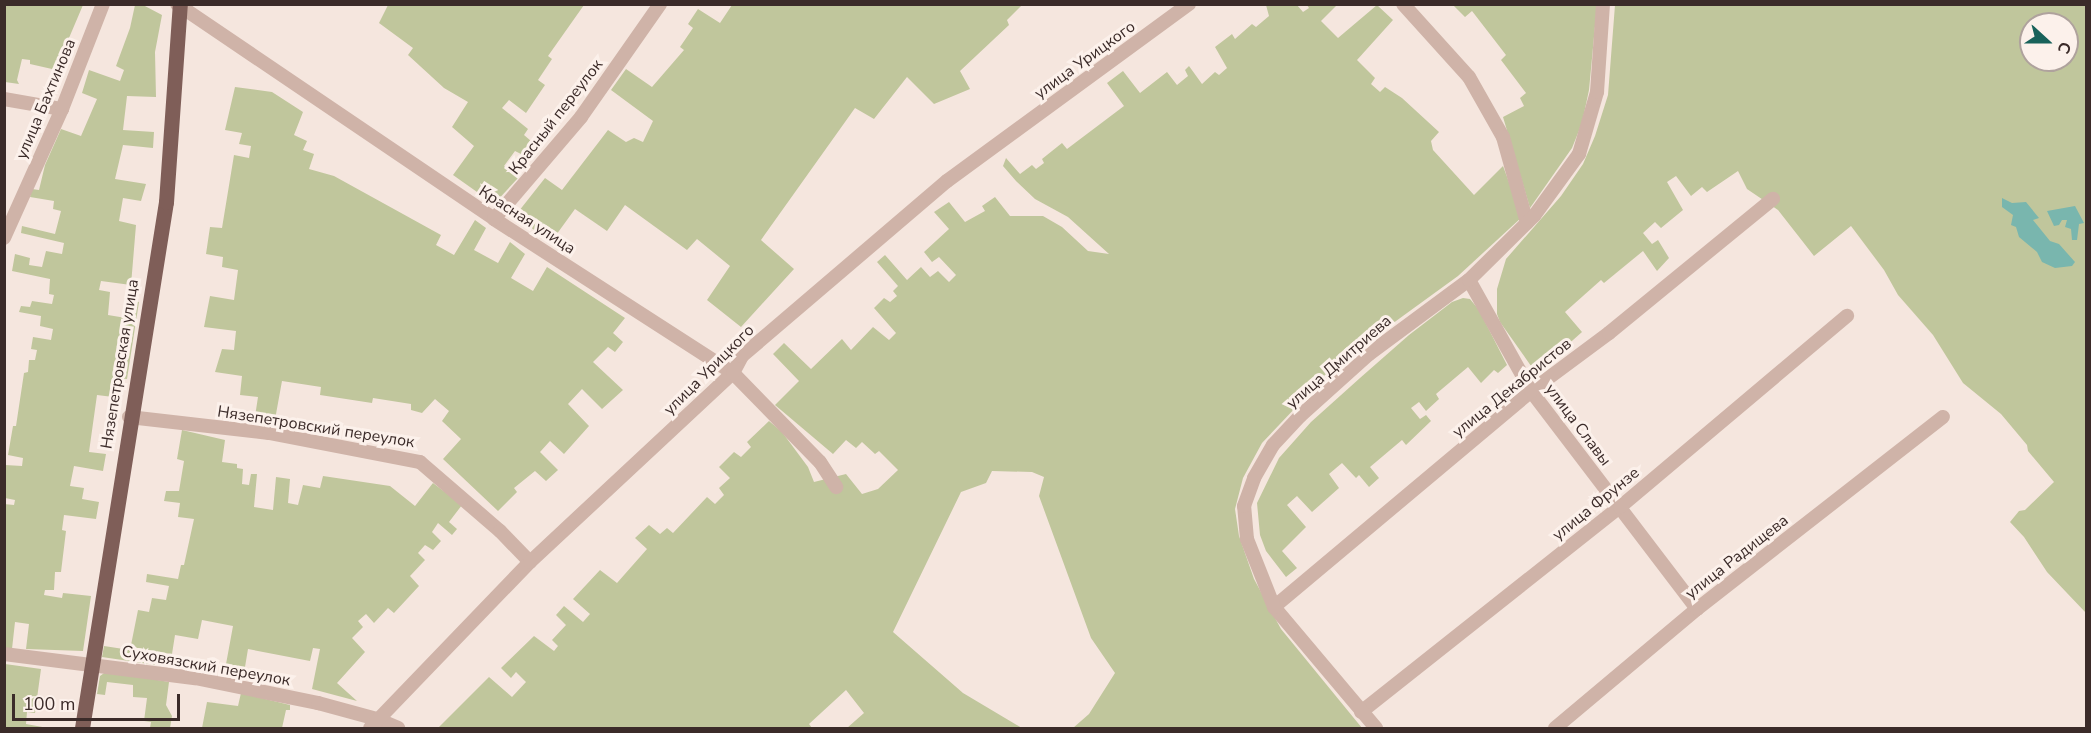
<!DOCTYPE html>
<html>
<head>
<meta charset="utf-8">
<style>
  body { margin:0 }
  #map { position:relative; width:2091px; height:733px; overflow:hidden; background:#f5e6de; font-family:"Nunito Sans",sans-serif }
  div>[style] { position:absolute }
  .green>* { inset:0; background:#c0c69c }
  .water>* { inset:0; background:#79b6ae }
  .minor>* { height:14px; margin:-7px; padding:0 7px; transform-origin:7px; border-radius:7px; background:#cfb3a8 }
  .major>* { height:15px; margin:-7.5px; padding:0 7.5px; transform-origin:7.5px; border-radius:7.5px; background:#7f5e58 }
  span { translate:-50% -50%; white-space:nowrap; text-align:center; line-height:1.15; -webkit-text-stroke:6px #fcf1eb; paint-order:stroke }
  .street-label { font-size:16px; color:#3b2b29 }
  .frame { position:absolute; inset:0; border:6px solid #3b2b29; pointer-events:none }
  .north { position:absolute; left:2019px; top:12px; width:60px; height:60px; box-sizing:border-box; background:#fcf1eb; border:2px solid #afa29d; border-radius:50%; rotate:111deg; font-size:16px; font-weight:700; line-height:24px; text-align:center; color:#3b2b29 }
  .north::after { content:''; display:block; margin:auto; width:21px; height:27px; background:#19625a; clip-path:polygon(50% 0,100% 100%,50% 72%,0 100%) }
  .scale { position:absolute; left:12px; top:694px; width:168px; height:27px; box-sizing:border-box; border:3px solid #3b2b29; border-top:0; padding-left:8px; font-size:18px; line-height:21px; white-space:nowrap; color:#3b2b29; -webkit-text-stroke:4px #fcf1eb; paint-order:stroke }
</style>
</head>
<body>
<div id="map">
  <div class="green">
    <div style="clip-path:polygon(4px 5px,83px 5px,66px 45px,68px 46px,55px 87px,48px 87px,52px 69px,30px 64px,30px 60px,22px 59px,17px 80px,19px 84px,5px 82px)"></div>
    <div style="clip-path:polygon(135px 5px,143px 5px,162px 15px,155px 52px,156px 97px,127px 96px,123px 130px,154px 132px,153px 148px,123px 145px,115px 179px,146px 184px,141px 201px,123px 198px,119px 221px,136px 225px,131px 285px,101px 281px,99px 290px,110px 292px,108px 315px,126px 318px,129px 300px,139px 302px,127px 379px,116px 378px,113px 397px,97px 395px,89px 452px,106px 454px,103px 471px,74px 466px,70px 486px,84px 488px,82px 499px,99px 502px,96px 519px,64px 515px,62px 530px,66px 531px,61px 572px,55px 572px,54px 590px,45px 590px,44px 595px,62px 598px,63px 593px,91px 596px,83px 651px,26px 649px,29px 624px,15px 622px,12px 649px,5px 648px,4px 504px,14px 505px,15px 500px,5px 498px,5px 465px,22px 466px,23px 458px,8px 455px,13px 426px,16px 426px,24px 373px,28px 372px,29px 360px,35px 360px,37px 350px,31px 349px,33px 337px,51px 340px,53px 329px,40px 326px,41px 316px,19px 312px,21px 306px,30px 307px,32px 301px,52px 304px,54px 295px,49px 294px,50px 279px,12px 271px,15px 254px,30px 258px,29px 265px,42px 267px,46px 251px,62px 254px,64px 243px,21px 233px,22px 226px,55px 234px,61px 211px,53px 209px,54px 201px,30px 197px,32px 189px,39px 190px,45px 165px,61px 129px,81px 136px,97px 99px,82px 93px,89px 70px,120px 81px,124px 70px,116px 66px,130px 28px)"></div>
    <div style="clip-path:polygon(388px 5px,584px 5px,548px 56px,552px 59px,538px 80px,545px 85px,526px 113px,509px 100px,502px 108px,528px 129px,524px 135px,531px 141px,521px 154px,515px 151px,504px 166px,518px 178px,494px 204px,453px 175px,474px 146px,452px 127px,468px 102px,444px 88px,408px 55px,413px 48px,379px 23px)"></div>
    <div style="clip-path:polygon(732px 5px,1022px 5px,1007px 20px,1009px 25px,960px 71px,970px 89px,934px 104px,907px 77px,874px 119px,855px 108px,761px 240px,794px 269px,741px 327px,707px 300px,730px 266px,697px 239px,687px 250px,625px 205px,607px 231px,575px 209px,551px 242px,515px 216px,545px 178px,562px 190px,608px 130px,626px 142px,634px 138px,643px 142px,653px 121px,611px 90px,626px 69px,652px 87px,684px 50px,680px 47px,693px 28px,688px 24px,698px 9px,720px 23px)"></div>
    <div style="clip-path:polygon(1266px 5px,1297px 5px,1303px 12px,1309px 8px,1307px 5px,1337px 5px,1321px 21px,1338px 38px,1377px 5px,1393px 20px,1357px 60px,1375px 78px,1371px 84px,1380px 92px,1385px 87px,1402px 98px,1439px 132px,1431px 141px,1433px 150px,1474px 195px,1503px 166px,1522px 217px,1458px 276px,1374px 337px,1298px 405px,1262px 443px,1243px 478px,1235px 509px,1239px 536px,1254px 579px,1281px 629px,1362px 728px,1073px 728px,1089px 714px,1115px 673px,1091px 638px,1039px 496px,1044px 477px,1032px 472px,992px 471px,986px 483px,961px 492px,893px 632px,963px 693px,1022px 728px,847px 728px,864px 713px,846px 690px,809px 724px,812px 728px,438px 728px,489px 677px,512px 697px,526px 682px,516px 672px,511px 678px,501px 668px,534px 636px,554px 651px,558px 646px,552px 640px,566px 625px,556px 615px,564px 606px,583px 622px,590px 614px,573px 599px,600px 570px,617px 583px,647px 549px,635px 538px,649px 525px,660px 534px,667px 528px,673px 533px,707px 497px,715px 504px,724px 495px,719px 488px,730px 478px,719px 467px,734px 452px,741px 457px,751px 447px,747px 442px,769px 421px,782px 432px,808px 467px,814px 482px,846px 474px,862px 494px,878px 489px,898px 470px,879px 451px,875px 454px,862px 442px,856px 448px,846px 440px,833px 454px,775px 405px,799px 381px,773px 354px,784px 343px,811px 369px,842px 339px,851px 350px,873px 327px,889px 340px,896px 333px,874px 308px,884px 298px,890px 302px,897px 296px,893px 291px,898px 286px,877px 262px,885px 255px,907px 280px,921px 267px,930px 277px,938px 271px,949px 282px,956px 275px,939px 257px,932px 262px,924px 252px,949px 229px,934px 212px,949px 202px,965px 222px,985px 211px,982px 206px,995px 197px,1010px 216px,1043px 216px,1062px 227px,1088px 251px,1109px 254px,1068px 217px,1035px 199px,1016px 181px,1003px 166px,1006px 158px,1020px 174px,1032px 165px,1036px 169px,1044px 163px,1042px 159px,1062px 143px,1067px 149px,1124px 106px,1107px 83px,1123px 71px,1140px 93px,1167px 72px,1177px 85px,1188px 76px,1185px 70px,1189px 66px,1202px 84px,1215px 72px,1219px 75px,1227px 68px,1215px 47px,1232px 34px,1235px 39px,1252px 24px,1256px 27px,1269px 16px)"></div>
    <div style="clip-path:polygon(1453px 5px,1597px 5px,1589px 90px,1582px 123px,1572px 148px,1530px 208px,1503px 117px,1524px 106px,1520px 98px,1526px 93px,1501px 60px,1506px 55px,1472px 11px,1465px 17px)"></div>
    <div style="clip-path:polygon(evenodd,1615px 5px,2086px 5px,2086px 613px,2047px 572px,2024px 537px,2010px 522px,2019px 511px,2025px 510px,2054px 482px,2028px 451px,2027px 445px,2001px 414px,1963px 383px,1933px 335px,1898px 295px,1884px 270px,1851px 226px,1814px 256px,1778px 210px,1747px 189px,1738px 171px,1707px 192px,1702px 187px,1691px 196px,1676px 176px,1667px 182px,1683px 210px,1661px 228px,1655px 222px,1643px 233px,1652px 244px,1658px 240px,1669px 258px,1657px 271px,1643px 251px,1604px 283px,1601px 280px,1565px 312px,1582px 332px,1536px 373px,1500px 322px,1497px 314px,1497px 289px,1506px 259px,1561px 196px,1583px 164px,1595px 136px,1608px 95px,1615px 5px,2031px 24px,2067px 24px,2067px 60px,2031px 60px,2031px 24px)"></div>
    <div style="clip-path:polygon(235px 87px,272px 92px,303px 112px,294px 135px,307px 141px,303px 150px,314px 154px,309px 169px,334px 176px,441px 235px,436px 245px,454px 255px,475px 220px,486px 228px,474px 250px,498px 263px,510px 242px,525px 254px,511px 278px,533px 291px,547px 267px,625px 318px,613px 333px,623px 342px,615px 352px,608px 347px,593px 362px,623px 390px,602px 409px,582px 389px,568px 404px,589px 426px,564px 454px,550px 441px,540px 452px,558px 470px,546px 481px,535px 471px,514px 488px,517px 492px,498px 511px,443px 459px,461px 439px,442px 421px,449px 411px,435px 399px,422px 413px,411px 410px,411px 404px,373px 398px,372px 403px,320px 395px,321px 387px,282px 381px,274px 425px,254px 423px,258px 397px,240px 395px,242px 376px,215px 372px,222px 349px,234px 350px,236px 331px,204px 327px,210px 296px,234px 300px,238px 270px,222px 267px,223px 257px,206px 254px,210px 227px,222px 228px,234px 155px,249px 158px,251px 146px,239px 144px,242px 133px,225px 130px)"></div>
    <div style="clip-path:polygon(1463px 298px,1470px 299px,1479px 310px,1507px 365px,1498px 373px,1494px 370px,1481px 383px,1468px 367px,1436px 394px,1439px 399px,1426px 411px,1419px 402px,1411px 408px,1420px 419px,1426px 415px,1431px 421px,1406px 445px,1402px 440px,1370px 467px,1379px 478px,1369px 487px,1359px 475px,1356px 478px,1342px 463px,1329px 474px,1339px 488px,1312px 512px,1297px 496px,1287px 505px,1306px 527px,1282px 551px,1297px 568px,1286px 577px,1266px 551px,1260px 535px,1257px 503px,1279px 458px,1311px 422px,1360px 378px,1409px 335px,1452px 302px)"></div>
    <div style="clip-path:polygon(182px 430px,225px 440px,222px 462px,237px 464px,237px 468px,243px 469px,242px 484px,249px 485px,251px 474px,257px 474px,254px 507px,273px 510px,276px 477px,290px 479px,288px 503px,298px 505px,303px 485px,320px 488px,323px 476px,390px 486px,415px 506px,433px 483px,462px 505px,449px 522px,457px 529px,452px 535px,438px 523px,432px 532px,441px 541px,433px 550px,425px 545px,418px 553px,425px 560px,410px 576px,419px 586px,394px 613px,388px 608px,374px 623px,366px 614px,358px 621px,363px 627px,352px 638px,365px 652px,337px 683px,357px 701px,312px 689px,320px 649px,313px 648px,310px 661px,248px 649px,243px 679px,224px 675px,233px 626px,202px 620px,198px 639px,175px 635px,172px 654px,158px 652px,156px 665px,102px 657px,104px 646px,130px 650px,138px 610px,149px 612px,152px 598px,166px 600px,169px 586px,146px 582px,147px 574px,178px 579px,181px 565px,184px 565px,194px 519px,178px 517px,180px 503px,164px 501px,166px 491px,179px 491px,184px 461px,177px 459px)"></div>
    <div style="clip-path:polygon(5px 664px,41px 669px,35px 713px,27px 712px,26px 724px,48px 728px,5px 728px)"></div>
    <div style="clip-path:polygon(107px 671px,169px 682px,166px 705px,172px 716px,170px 728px,150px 728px,151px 722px,144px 721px,147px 698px,133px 697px,133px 685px,107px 682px,105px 695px,97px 694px,100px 676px)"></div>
    <div style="clip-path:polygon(241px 693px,290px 705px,290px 710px,286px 710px,282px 728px,202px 728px,207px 702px,238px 706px)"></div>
  </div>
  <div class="water">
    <div style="clip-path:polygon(2002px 198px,2012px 203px,2026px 202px,2039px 218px,2033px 220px,2050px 241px,2059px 244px,2075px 262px,2072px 266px,2055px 268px,2042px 262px,2037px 252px,2019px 237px,2016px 227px,2011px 225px,2013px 215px,2002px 207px)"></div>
    <div style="clip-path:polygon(2075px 206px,2084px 223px,2079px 224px,2077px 240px,2072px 240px,2071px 229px,2065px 227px,2067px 220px,2062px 220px,2059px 225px,2054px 226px,2047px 211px)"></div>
  </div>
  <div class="minor">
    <div style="left:177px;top:4px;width:383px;rotate:34.1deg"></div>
    <div style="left:494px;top:219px;width:284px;rotate:32.8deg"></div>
    <div style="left:733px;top:373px;width:124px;rotate:45.7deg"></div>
    <div style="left:820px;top:462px;width:30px;rotate:57deg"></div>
    <div style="left:1403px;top:4px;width:98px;rotate:47.9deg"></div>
    <div style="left:1469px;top:77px;width:69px;rotate:60.5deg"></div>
    <div style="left:1503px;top:137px;width:89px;rotate:74.4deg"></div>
    <div style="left:4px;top:99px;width:59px;rotate:9.8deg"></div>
    <div style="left:494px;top:219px;width:134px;rotate:-49.5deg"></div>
    <div style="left:581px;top:117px;width:138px;rotate:-55deg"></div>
    <div style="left:4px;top:238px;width:141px;rotate:-65.8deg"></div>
    <div style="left:62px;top:109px;width:113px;rotate:-68.7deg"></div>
    <div style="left:1469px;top:280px;width:127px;rotate:60.8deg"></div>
    <div style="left:1531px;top:391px;width:274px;rotate:52.7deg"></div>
    <div style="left:129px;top:417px;width:141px;rotate:6.5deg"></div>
    <div style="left:269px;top:433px;width:154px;rotate:10.9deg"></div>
    <div style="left:420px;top:462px;width:106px;rotate:40.8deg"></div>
    <div style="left:500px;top:531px;width:43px;rotate:45.9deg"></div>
    <div style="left:1274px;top:607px;width:336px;rotate:-40deg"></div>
    <div style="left:1531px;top:391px;width:97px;rotate:-36.6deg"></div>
    <div style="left:1609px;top:333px;width:212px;rotate:-39.3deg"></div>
    <div style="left:4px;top:654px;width:193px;rotate:7.2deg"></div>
    <div style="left:195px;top:678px;width:126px;rotate:11.5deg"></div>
    <div style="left:318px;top:703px;width:61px;rotate:15.2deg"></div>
    <div style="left:377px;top:719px;width:23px;rotate:23deg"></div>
    <div style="left:1361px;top:712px;width:330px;rotate:-38.4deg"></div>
    <div style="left:1620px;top:507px;width:297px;rotate:-40.1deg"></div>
    <div style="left:370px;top:728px;width:231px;rotate:-46.1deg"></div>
    <div style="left:530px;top:562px;width:277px;rotate:-43deg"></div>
    <div style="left:733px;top:373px;width:19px;rotate:-62deg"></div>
    <div style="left:742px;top:356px;width:270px;rotate:-40.5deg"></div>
    <div style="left:947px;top:181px;width:300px;rotate:-36.2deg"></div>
    <div style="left:1376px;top:728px;width:158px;rotate:-130.1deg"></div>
    <div style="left:1274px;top:607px;width:73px;rotate:-111.7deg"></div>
    <div style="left:1247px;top:539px;width:33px;rotate:-95deg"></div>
    <div style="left:1244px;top:506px;width:30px;rotate:-70deg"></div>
    <div style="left:1254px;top:478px;width:38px;rotate:-60deg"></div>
    <div style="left:1273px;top:445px;width:40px;rotate:-47deg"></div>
    <div style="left:1300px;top:416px;width:93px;rotate:-41.9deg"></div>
    <div style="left:1369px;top:354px;width:124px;rotate:-36.5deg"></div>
    <div style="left:1469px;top:280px;width:91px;rotate:-44.6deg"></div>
    <div style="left:1534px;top:216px;width:77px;rotate:-54deg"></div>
    <div style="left:1579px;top:154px;width:65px;rotate:-73.8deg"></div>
    <div style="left:1597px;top:92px;width:88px;rotate:-86.1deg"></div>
    <div style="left:1555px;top:728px;width:185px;rotate:-40deg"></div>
    <div style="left:1697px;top:609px;width:312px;rotate:-38deg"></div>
  </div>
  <div class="major">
    <div style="left:82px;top:728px;width:533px;rotate:-80.93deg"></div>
    <div style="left:166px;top:202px;width:198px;rotate:-86deg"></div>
  </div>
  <div class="street-label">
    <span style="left:1085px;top:60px;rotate:-36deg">улица Урицкого</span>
    <span style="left:46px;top:99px;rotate:-67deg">улица Бахтинова</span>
    <span style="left:556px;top:117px;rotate:-52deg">Красный переулок</span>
    <span style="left:527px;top:220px;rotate:33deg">Красная улица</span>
    <span style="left:1339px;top:362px;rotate:-41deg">улица Дмитриева</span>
    <span style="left:120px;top:364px;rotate:-81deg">Нязепетровская улица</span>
    <span style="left:709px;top:370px;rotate:-45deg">улица Урицкого</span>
    <span style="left:1512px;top:388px;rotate:-39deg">улица Декабристов</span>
    <span style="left:1578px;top:425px;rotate:53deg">улица Славы</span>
    <span style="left:316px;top:427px;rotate:9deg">Нязепетровский переулок</span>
    <span style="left:1596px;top:504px;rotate:-39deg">улица Фрунзе</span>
    <span style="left:1737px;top:557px;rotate:-38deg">улица Радищева</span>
    <span style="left:206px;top:666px;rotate:10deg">Суховязский переулок</span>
  </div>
  <div class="frame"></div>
  <div class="north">С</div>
  <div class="scale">100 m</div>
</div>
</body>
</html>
